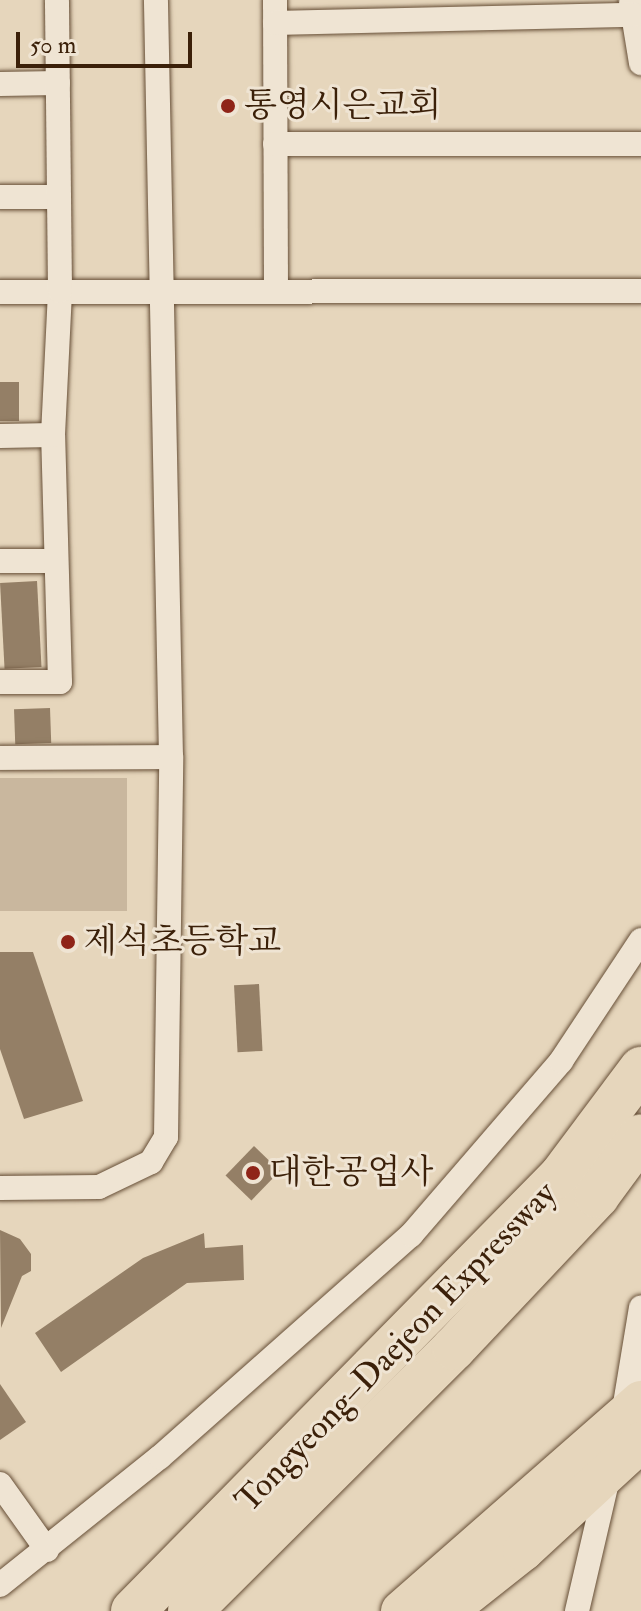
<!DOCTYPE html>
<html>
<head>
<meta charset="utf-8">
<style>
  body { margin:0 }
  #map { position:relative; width:641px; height:1611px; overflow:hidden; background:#e6d6bc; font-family:"IM FELL Double Pica","Noto Serif KR",serif }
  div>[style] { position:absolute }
  .green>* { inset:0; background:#c9b79e; transform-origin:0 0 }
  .building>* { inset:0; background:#947f66; transform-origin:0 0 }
  .roads { filter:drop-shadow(0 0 2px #664e36) drop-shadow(0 0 2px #664e36) }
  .street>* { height:24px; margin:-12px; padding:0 12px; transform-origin:12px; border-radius:12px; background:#efe4d3 }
  .primary>* { height:40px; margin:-20px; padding:0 20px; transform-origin:20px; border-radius:20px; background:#e6d6bc }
  .highway>* { height:44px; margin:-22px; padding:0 22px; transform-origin:22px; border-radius:22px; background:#e6d6bc }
  .dots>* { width:22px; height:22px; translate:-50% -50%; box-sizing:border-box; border:4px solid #efe4d3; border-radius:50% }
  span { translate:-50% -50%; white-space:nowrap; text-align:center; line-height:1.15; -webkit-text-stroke:6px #efe4d3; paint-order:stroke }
  .poi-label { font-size:34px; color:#3b2009 }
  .left { translate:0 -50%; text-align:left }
  .street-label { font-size:34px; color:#3b2009 }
  .scale { position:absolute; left:16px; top:32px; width:176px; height:36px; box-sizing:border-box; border:4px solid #3b2009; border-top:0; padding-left:10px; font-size:24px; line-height:28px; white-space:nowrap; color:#3b2009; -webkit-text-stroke:6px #efe4d3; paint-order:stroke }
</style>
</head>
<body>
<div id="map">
  <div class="green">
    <div style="left:127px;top:778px;width:133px;height:127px;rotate:90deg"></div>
  </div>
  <div class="building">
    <div style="left:0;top:382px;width:19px;height:39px"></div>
    <div style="left:37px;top:581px;width:86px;height:37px;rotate:87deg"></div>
    <div style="left:50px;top:708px;width:35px;height:36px;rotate:88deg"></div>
    <div style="clip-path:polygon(0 952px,33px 952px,83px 1101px,24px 1119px,0 1049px)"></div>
    <div style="left:259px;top:984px;width:67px;height:25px;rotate:87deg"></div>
    <div style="left:254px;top:1146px;width:36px;height:41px;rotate:44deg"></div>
    <div style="clip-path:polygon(0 1230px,20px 1239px,31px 1254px,31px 1271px,22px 1276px,1px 1328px)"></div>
    <div style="clip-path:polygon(204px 1233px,205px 1248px,243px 1245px,244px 1280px,187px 1283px,61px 1372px,35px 1333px,143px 1258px)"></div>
    <div style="clip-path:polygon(0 1384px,26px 1422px,0 1440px)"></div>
  </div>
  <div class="roads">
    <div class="street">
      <div style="left:275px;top:0;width:289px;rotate:89.8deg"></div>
      <div style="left:631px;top:2px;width:62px;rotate:80.7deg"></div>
      <div style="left:275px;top:23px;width:358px;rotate:-1.3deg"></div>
      <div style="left:0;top:84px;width:58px;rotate:-1deg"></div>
      <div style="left:275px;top:144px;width:366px"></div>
      <div style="left:0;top:197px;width:59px"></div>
      <div style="left:0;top:292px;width:641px;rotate:-0.09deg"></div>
      <div style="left:0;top:436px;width:53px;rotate:-1.1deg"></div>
      <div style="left:0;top:561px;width:55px"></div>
      <div style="left:0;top:682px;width:60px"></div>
      <div style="left:60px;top:682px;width:247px;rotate:-91.6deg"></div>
      <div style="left:53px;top:435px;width:144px;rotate:-87.2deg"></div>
      <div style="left:60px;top:291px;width:291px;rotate:-90.6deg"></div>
      <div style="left:0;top:758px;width:171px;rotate:-0.3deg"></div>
      <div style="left:0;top:1188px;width:99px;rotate:-0.6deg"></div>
      <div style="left:99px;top:1187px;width:58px;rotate:-25.7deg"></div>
      <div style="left:151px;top:1162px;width:29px;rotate:-59deg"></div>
      <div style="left:166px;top:1137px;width:380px;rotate:-89.2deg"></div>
      <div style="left:171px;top:757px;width:757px;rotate:-91.14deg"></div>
      <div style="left:623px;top:1416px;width:110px;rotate:-80.6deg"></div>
      <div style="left:0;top:1484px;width:81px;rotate:54.5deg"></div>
      <div style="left:0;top:1585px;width:205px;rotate:-38.7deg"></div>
      <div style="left:160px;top:1457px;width:335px;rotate:-41.5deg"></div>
      <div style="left:411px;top:1235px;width:230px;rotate:-49.2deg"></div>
      <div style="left:561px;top:1061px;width:145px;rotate:-56.5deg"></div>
      <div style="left:577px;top:1611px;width:142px;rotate:-76.9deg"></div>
    </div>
    <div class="primary">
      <div style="left:401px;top:1611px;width:319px;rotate:-41.2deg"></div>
      <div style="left:447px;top:1611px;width:97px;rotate:-38.3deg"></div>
      <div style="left:523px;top:1551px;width:161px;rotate:-42.7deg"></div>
    </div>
    <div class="highway">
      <div style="left:133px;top:1611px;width:610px;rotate:-45.46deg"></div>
      <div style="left:561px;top:1176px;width:134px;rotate:-53.2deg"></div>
      <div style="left:190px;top:1611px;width:373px;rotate:-44.9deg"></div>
      <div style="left:454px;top:1348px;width:209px;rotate:-46.7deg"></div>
      <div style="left:597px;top:1196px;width:74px;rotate:-53.7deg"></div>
    </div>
  </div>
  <div class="dots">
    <div style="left:228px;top:106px;background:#8f2418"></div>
    <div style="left:68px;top:942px;background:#8f2418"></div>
    <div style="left:253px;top:1173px;background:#8f2418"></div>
  </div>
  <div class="poi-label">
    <span class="left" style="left:244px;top:106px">통영시은교회</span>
    <span class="left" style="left:84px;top:942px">제석초등학교</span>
    <span class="left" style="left:269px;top:1173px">대한공업사</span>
  </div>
  <div class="street-label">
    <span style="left:396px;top:1347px;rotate:-46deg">Tongyeong–Daejeon Expressway</span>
  </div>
  <div class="scale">50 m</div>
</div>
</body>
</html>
